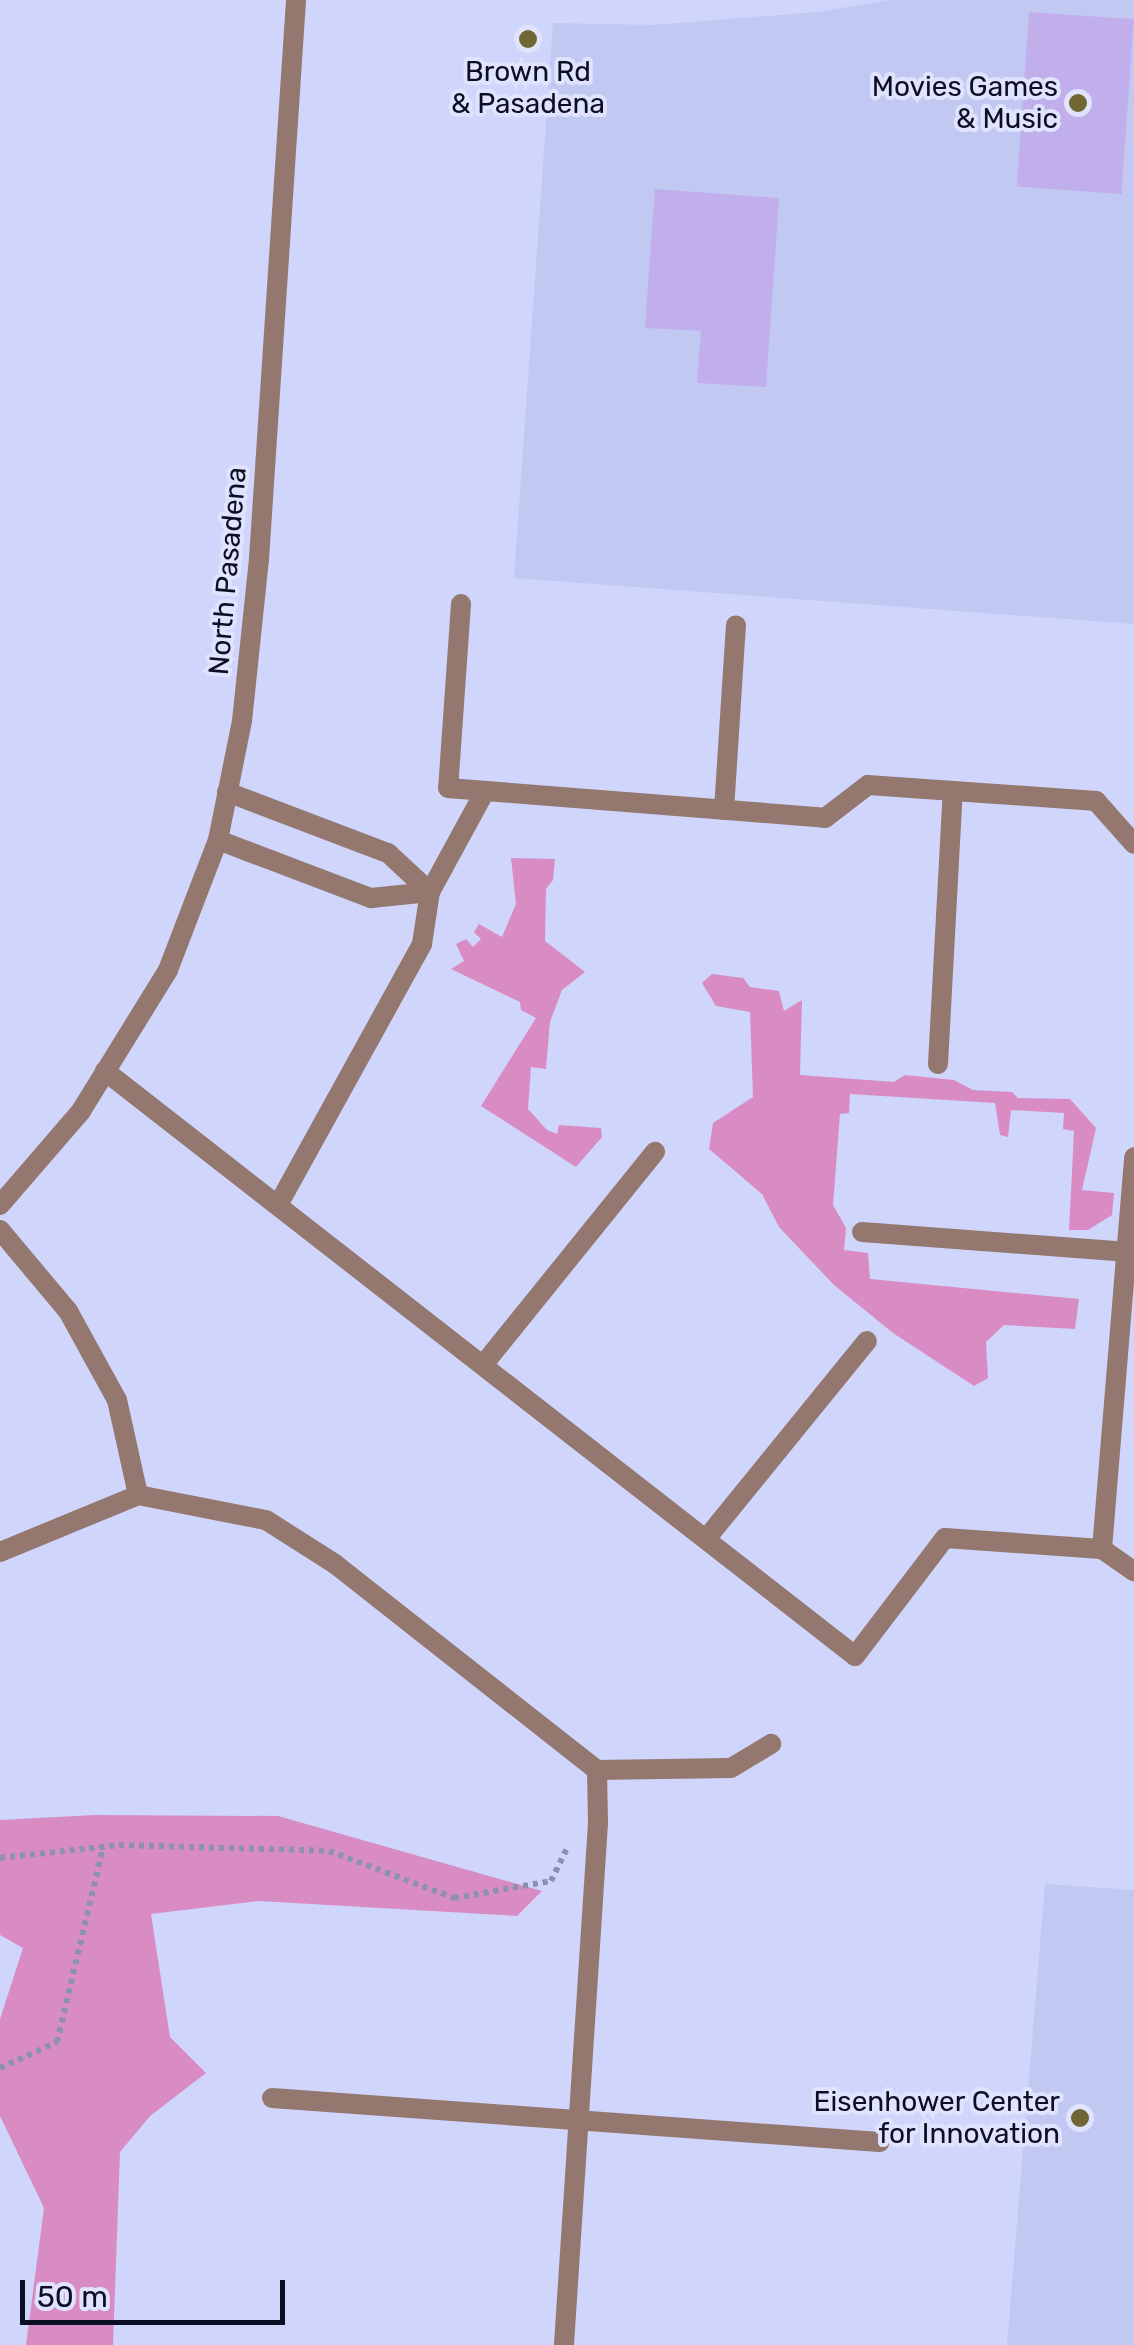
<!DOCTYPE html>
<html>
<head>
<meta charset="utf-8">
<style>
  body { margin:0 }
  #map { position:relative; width:1134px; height:2345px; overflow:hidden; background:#cfd5fb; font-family:Rubik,sans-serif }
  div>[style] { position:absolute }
  .built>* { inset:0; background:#c1c8f2 }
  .green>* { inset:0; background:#d88cc3 }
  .building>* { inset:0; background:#c1afec; transform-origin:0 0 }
  .path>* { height:6px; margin-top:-3px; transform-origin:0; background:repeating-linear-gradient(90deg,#8c91b1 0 5px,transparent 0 10px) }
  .lane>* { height:20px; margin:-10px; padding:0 10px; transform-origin:10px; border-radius:10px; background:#94776e }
  .street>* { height:20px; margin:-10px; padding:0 10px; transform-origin:10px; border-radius:10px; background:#94776e }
  .dots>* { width:28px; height:28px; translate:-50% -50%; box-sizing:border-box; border:5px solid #dfe3fd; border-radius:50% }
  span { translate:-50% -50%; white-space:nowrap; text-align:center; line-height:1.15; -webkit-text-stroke:8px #dfe3fd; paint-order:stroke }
  .poi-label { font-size:28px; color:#0c0e23 }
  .right { translate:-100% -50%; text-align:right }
  .street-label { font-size:28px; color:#0c0e23 }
  .scale { position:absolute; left:20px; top:2280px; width:265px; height:45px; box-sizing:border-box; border:5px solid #0c0e23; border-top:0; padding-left:12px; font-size:30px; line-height:35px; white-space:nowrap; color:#0c0e23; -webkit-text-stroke:8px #dfe3fd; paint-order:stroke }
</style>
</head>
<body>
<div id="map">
  <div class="built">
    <div style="clip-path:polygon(890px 0,1134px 0,1134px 624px,514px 578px,553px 23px,652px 25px,818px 12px)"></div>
    <div style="clip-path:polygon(1045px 1884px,1134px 1890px,1134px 2345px,1007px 2345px)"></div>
  </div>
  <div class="green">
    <div style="clip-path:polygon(511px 858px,555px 859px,553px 880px,546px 889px,545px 941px,585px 972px,562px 990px,550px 1022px,546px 1069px,531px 1067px,528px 1109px,547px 1130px,557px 1134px,559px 1125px,601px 1128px,602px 1137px,576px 1167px,481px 1106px,536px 1018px,521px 1010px,520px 1002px,451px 969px,464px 961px,456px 944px,466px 939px,473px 947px,481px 939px,474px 932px,479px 924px,502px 937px,516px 904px)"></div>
    <div style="clip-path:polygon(712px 974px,743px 978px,750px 987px,779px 991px,784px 1011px,802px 1000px,800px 1075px,894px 1082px,905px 1075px,954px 1080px,973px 1090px,1012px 1092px,1018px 1098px,1070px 1099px,1096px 1128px,1082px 1190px,1114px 1193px,1112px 1215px,1088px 1230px,1069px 1230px,1074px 1131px,1063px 1129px,1064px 1113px,1011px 1110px,1008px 1137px,1000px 1135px,995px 1103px,850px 1094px,849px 1113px,840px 1114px,833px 1205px,846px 1228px,844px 1250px,868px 1253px,870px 1279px,1079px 1299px,1075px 1329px,1004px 1325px,986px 1342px,988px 1378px,974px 1386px,893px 1333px,834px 1285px,779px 1227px,762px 1194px,709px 1149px,713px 1123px,753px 1097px,750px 1012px,716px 1006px,702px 983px)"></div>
    <div style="clip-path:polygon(95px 1815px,278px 1816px,542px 1891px,517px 1916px,259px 1901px,151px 1914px,170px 2037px,206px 2073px,150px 2116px,120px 2152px,113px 2345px,26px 2345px,44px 2208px,0 2116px,0 2019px,23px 1948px,0 1935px,0 1820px)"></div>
  </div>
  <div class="building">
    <div style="left:1029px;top:12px;width:105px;height:175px;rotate:4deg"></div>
    <div style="clip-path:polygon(655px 189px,779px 198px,766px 387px,697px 383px,701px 331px,645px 328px)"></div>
  </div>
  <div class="path">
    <div style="left:0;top:1858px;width:120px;rotate:-6.2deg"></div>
    <div style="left:119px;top:1845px;width:210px;rotate:1.6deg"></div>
    <div style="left:329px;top:1851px;width:134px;rotate:20.6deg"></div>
    <div style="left:454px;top:1898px;width:98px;rotate:-9.9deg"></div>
    <div style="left:551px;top:1881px;width:37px;rotate:-64deg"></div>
    <div style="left:0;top:2068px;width:63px;rotate:-24.5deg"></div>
    <div style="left:57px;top:2042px;width:200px;rotate:-76.7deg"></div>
  </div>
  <div class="lane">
    <div style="left:461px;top:604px;width:184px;rotate:94deg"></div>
    <div style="left:448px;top:788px;width:378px;rotate:4.5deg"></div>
    <div style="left:825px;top:818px;width:54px;rotate:-37.5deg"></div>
    <div style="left:868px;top:785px;width:229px;rotate:4deg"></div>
    <div style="left:1096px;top:801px;width:57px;rotate:48.5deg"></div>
    <div style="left:227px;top:792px;width:172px;rotate:20.8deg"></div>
    <div style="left:388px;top:853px;width:57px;rotate:42.9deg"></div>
    <div style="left:724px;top:810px;width:185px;rotate:-86.3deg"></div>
    <div style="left:218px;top:840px;width:164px;rotate:20.8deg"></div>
    <div style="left:371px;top:898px;width:59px;rotate:-5.8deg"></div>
    <div style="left:938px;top:1064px;width:273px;rotate:-86.9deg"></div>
    <div style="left:105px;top:1071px;width:951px;rotate:37.95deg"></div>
    <div style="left:855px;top:1656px;width:148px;rotate:-52.7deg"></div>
    <div style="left:945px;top:1538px;width:157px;rotate:4deg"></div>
    <div style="left:1102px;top:1549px;width:39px;rotate:35deg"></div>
    <div style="left:278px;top:1205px;width:298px;rotate:-61.1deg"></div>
    <div style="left:422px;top:944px;width:53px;rotate:-81.3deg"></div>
    <div style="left:430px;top:892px;width:115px;rotate:-61.4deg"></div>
    <div style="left:0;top:1230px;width:106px;rotate:50deg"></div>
    <div style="left:68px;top:1311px;width:102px;rotate:61.2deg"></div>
    <div style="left:117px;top:1400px;width:97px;rotate:77.5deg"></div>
    <div style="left:862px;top:1232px;width:264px;rotate:4.3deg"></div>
    <div style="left:483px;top:1365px;width:274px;rotate:-51.1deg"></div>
    <div style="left:706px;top:1539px;width:255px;rotate:-50.9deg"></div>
    <div style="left:1102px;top:1549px;width:393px;rotate:-85.3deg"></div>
    <div style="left:0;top:1552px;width:149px;rotate:-22.4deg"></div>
    <div style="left:138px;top:1495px;width:130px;rotate:11.1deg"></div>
    <div style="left:266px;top:1520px;width:82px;rotate:32.5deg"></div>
    <div style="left:335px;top:1564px;width:333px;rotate:38.2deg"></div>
    <div style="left:597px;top:1770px;width:53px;rotate:88.9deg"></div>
    <div style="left:598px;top:1823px;width:523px;rotate:93.73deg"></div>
    <div style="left:597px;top:1770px;width:134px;rotate:-0.9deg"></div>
    <div style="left:731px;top:1768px;width:47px;rotate:-31deg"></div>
    <div style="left:272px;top:2098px;width:609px;rotate:4.15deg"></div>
  </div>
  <div class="street">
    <div style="left:0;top:1205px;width:124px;rotate:-49.2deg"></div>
    <div style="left:81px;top:1111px;width:166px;rotate:-58.3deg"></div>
    <div style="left:168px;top:970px;width:139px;rotate:-69deg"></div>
    <div style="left:218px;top:840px;width:121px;rotate:-78.6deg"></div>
    <div style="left:242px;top:721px;width:163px;rotate:-84deg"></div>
    <div style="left:259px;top:559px;width:560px;rotate:-86.21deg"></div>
  </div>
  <div class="dots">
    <div style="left:528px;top:39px;background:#706633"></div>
    <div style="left:1078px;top:103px;background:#706633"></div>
    <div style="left:1080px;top:2118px;background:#706633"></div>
  </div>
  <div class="poi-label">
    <span style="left:528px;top:88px">Brown Rd<br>&amp; Pasadena</span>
    <span class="right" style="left:1058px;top:103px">Movies Games<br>&amp; Music</span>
    <span class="right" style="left:1060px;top:2118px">Eisenhower Center<br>for Innovation</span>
  </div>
  <div class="street-label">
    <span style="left:228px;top:571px;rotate:-85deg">North Pasadena</span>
  </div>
  <div class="scale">50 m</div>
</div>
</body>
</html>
